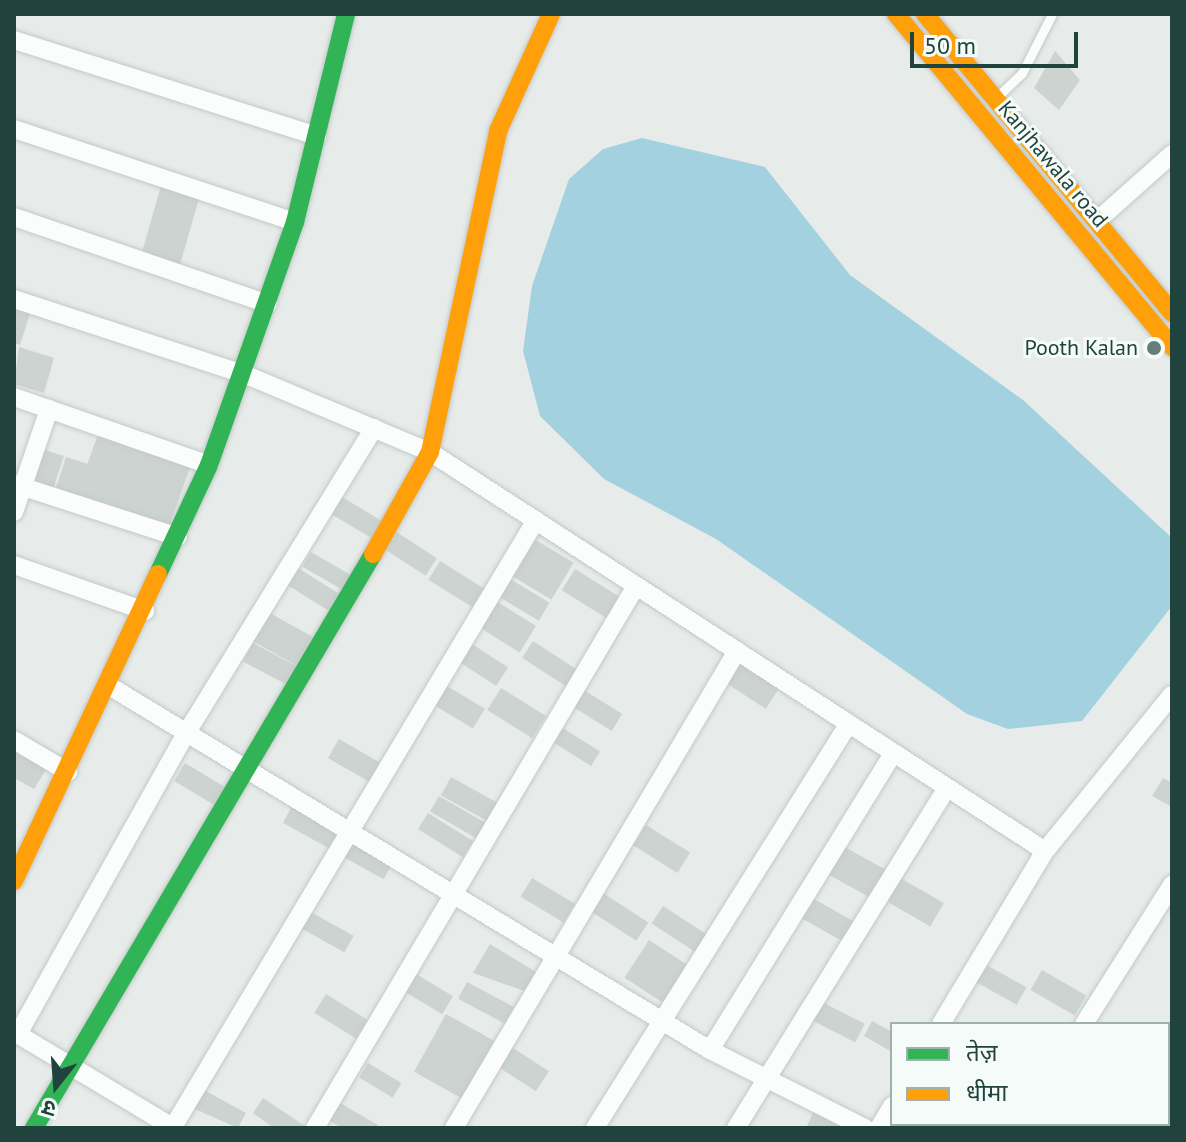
<!DOCTYPE html>
<html>
<head>
<meta charset="utf-8">
<style>
  body { margin:0 }
  #map { position:relative; width:1186px; height:1142px; overflow:hidden; background:#e7ecea; font-family:"PT Sans","Noto Sans Devanagari",sans-serif }
  div>[style] { position:absolute }
  .water>* { inset:0; background:#a3d1df }
  .building>* { inset:0; background:#ccd3d1; transform-origin:0 0 }
  .roads { filter:drop-shadow(0 0 2px #c3c9c7) drop-shadow(0 0 2px #c3c9c7) }
  .lane>* { height:9px; margin:-4.5px; padding:0 4.5px; transform-origin:4.5px; border-radius:4.5px; background:#fbfcfc }
  .street>* { height:18px; margin:-9px; padding:0 9px; transform-origin:9px; border-radius:9px; background:#fbfcfc }
  .fast>* { height:18px; margin:-9px; padding:0 9px; transform-origin:9px; border-radius:9px; background:#30b455 }
  .slow>* { height:18px; margin:-9px; padding:0 9px; transform-origin:9px; border-radius:9px; background:#ff9f0a }
  .dots>* { width:22px; height:22px; translate:-50% -50%; box-sizing:border-box; border:4px solid #f5fbf8; border-radius:50% }
  span { translate:-50% -50%; white-space:nowrap; text-align:center; line-height:1.15; -webkit-text-stroke:6px #f5fbf8; paint-order:stroke }
  .street-label { font-size:22px; color:#20433d }
  .poi-label { font-size:22px; color:#20433d }
  .right { translate:-100% -50%; text-align:right }
  .frame { position:absolute; inset:0; border:16px solid #20433d; pointer-events:none }
  .legend { position:absolute; left:890px; top:1022px; width:280px; height:104px; box-sizing:border-box; background:#f5fbf8; border:2px solid #a0b1ad; margin:0; padding:10px 14px; list-style:none; font-size:24px; color:#20433d }
  .legend li { display:flex; align-items:center; gap:16px; height:40px }
  .legend b { width:40px; border:2px solid #a0b1ad }
  .north { position:absolute; left:16px; top:1046px; width:80px; height:80px; -webkit-text-stroke:6px #f5fbf8; paint-order:stroke; rotate:197deg; font-size:22px; font-weight:700; line-height:32px; text-align:center; color:#20433d }
  .north::after { content:''; display:block; margin:auto; width:28px; height:36px; background:#20433d; clip-path:polygon(50% 0,100% 100%,50% 72%,0 100%) }
  .scale { position:absolute; left:910px; top:32px; width:168px; height:36px; box-sizing:border-box; border:4px solid #20433d; border-top:0; padding-left:10px; font-size:24px; line-height:28px; white-space:nowrap; color:#20433d; -webkit-text-stroke:6px #f5fbf8; paint-order:stroke }
</style>
</head>
<body>
<div id="map">
  <div class="water">
    <div style="clip-path:polygon(642px 138px,765px 167px,850px 275px,1023px 400px,1172px 538px,1172px 606px,1082px 721px,1008px 729px,967px 714px,716px 539px,604px 479px,540px 416px,523px 351px,532px 286px,569px 179px,603px 149px)"></div>
  </div>
  <div class="building">
    <div style="clip-path:polygon(1055px 51px,1080px 80px,1059px 110px,1034px 88px)"></div>
    <div style="left:161px;top:186px;width:40px;height:73px;rotate:16deg"></div>
    <div style="clip-path:polygon(14px 305px,31px 311px,20px 345px,14px 343px)"></div>
    <div style="clip-path:polygon(19px 347px,54px 358px,44px 393px,14px 384px)"></div>
    <div style="left:100px;top:429px;width:98px;height:71px;rotate:20deg"></div>
    <div style="left:42px;top:449px;width:23px;height:37px;rotate:18deg"></div>
    <div style="left:66px;top:457px;width:23px;height:37px;rotate:18deg"></div>
    <div style="left:342px;top:497px;width:51px;height:20px;rotate:31deg"></div>
    <div style="left:395px;top:531px;width:50px;height:21px;rotate:33deg"></div>
    <div style="left:529px;top:536px;width:52px;height:43px;rotate:31deg"></div>
    <div style="left:311px;top:552px;width:48px;height:17px;rotate:30deg"></div>
    <div style="left:440px;top:561px;width:52px;height:22px;rotate:32deg"></div>
    <div style="left:298px;top:568px;width:51px;height:20px;rotate:32deg"></div>
    <div style="left:575px;top:569px;width:53px;height:25px;rotate:32deg"></div>
    <div style="left:505px;top:576px;width:52px;height:21px;rotate:31deg"></div>
    <div style="left:491px;top:598px;width:53px;height:31px;rotate:32deg"></div>
    <div style="left:268px;top:612px;width:56px;height:33px;rotate:29deg"></div>
    <div style="left:533px;top:641px;width:54px;height:20px;rotate:33deg"></div>
    <div style="left:253px;top:643px;width:55px;height:21px;rotate:28deg"></div>
    <div style="left:472px;top:644px;width:43px;height:22px;rotate:33deg"></div>
    <div style="left:735px;top:659px;width:53px;height:25px;rotate:33deg"></div>
    <div style="left:442px;top:683px;width:50px;height:23px;rotate:31deg"></div>
    <div style="left:579px;top:687px;width:51px;height:20px;rotate:32deg"></div>
    <div style="left:501px;top:688px;width:53px;height:26px;rotate:32deg"></div>
    <div style="left:556px;top:724px;width:52px;height:17px;rotate:32deg"></div>
    <div style="left:339px;top:739px;width:48px;height:22px;rotate:30deg"></div>
    <div style="clip-path:polygon(14px 748px,47px 768px,34px 789px,14px 778px)"></div>
    <div style="left:185px;top:763px;width:50px;height:21px;rotate:31deg"></div>
    <div style="left:451px;top:777px;width:53px;height:21px;rotate:29deg"></div>
    <div style="clip-path:polygon(1163px 778px,1172px 783px,1172px 807px,1152px 796px)"></div>
    <div style="left:439px;top:796px;width:53px;height:18px;rotate:30deg"></div>
    <div style="left:295px;top:801px;width:54px;height:25px;rotate:29deg"></div>
    <div style="left:428px;top:813px;width:53px;height:19px;rotate:32deg"></div>
    <div style="left:646px;top:825px;width:52px;height:24px;rotate:32deg"></div>
    <div style="left:347px;top:836px;width:53px;height:20px;rotate:29deg"></div>
    <div style="left:843px;top:846px;width:53px;height:32px;rotate:29deg"></div>
    <div style="left:897px;top:876px;width:54px;height:27px;rotate:30deg"></div>
    <div style="left:532px;top:878px;width:50px;height:22px;rotate:31deg"></div>
    <div style="left:603px;top:893px;width:54px;height:22px;rotate:33deg"></div>
    <div style="left:812px;top:898px;width:52px;height:23px;rotate:29deg"></div>
    <div style="left:663px;top:906px;width:54px;height:21px;rotate:33deg"></div>
    <div style="left:309px;top:911px;width:51px;height:19px;rotate:29deg"></div>
    <div style="left:649px;top:940px;width:45px;height:45px;rotate:33deg"></div>
    <div style="clip-path:polygon(490px 944px,536px 972px,524px 991px,473px 973px)"></div>
    <div style="left:981px;top:962px;width:52px;height:20px;rotate:29deg"></div>
    <div style="left:1042px;top:970px;width:51px;height:23px;rotate:30deg"></div>
    <div style="left:411px;top:971px;width:49px;height:21px;rotate:31deg"></div>
    <div style="left:467px;top:982px;width:53px;height:19px;rotate:28deg"></div>
    <div style="left:326px;top:994px;width:49px;height:22px;rotate:32deg"></div>
    <div style="left:822px;top:1002px;width:48px;height:21px;rotate:27deg"></div>
    <div style="left:446px;top:1014px;width:55px;height:66px;rotate:29deg"></div>
    <div style="clip-path:polygon(872px 1021px,892px 1032px,892px 1052px,864px 1036px)"></div>
    <div style="clip-path:polygon(1172px 1041px,1172px 1089px,1168px 1087px)"></div>
    <div style="left:507px;top:1044px;width:50px;height:24px;rotate:33deg"></div>
    <div style="left:368px;top:1063px;width:39px;height:17px;rotate:31deg"></div>
    <div style="clip-path:polygon(200px 1088px,246px 1113px,238px 1128px,190px 1107px)"></div>
    <div style="clip-path:polygon(263px 1098px,305px 1126px,303px 1128px,274px 1128px,253px 1113px)"></div>
    <div style="clip-path:polygon(333px 1099px,378px 1125px,376px 1128px,342px 1128px,323px 1117px)"></div>
    <div style="clip-path:polygon(814px 1111px,851px 1128px,806px 1128px)"></div>
  </div>
  <div class="roads">
    <div class="lane">
      <div style="left:997px;top:97px;width:35px;rotate:-44deg"></div>
      <div style="left:1022px;top:73px;width:66px;rotate:-63deg"></div>
    </div>
    <div class="street">
      <div style="left:14px;top:40px;width:318px;rotate:17.6deg"></div>
      <div style="left:14px;top:129px;width:296px;rotate:18.3deg"></div>
      <div style="left:14px;top:217px;width:268px;rotate:18.9deg"></div>
      <div style="left:1098px;top:220px;width:99px;rotate:-41.7deg"></div>
      <div style="left:14px;top:299px;width:242px;rotate:18.1deg"></div>
      <div style="left:244px;top:374px;width:202px;rotate:22.8deg"></div>
      <div style="left:430px;top:452px;width:733px;rotate:32.97deg"></div>
      <div style="left:14px;top:397px;width:207px;rotate:19.2deg"></div>
      <div style="left:14px;top:484px;width:172px;rotate:17.9deg"></div>
      <div style="left:14px;top:512px;width:109px;rotate:-71.2deg"></div>
      <div style="left:14px;top:565px;width:139px;rotate:19.3deg"></div>
      <div style="left:111px;top:687px;width:700px;rotate:31.22deg"></div>
      <div style="left:710px;top:1050px;width:174px;rotate:26.7deg"></div>
      <div style="left:14px;top:740px;width:63px;rotate:30.7deg"></div>
      <div style="left:941px;top:1024px;width:202px;rotate:-59deg"></div>
      <div style="left:1045px;top:851px;width:201px;rotate:-50.9deg"></div>
      <div style="left:1084px;top:1024px;width:165px;rotate:-57.7deg"></div>
      <div style="left:14px;top:1032px;width:187px;rotate:31deg"></div>
      <div style="left:18px;top:1034px;width:346px;rotate:-60.8deg"></div>
      <div style="left:187px;top:732px;width:357px;rotate:-58.4deg"></div>
      <div style="left:710px;top:1050px;width:347px;rotate:-58.3deg"></div>
      <div style="left:173px;top:1127px;width:707px;rotate:-59.12deg"></div>
      <div style="left:315px;top:1128px;width:630px;rotate:-59.36deg"></div>
      <div style="left:454px;top:1128px;width:555px;rotate:-59.32deg"></div>
      <div style="left:595px;top:1128px;width:472px;rotate:-57.9deg"></div>
      <div style="left:736px;top:1128px;width:399px;rotate:-58.2deg"></div>
      <div style="left:879px;top:1128px;width:26px;rotate:-59deg"></div>
      <div style="left:1019px;top:1128px;width:4px;rotate:-63deg"></div>
    </div>
    <div class="fast">
      <div style="left:158px;top:574px;width:120px;rotate:-64.9deg"></div>
      <div style="left:209px;top:465px;width:258px;rotate:-70.5deg"></div>
      <div style="left:295px;top:222px;width:214px;rotate:-76.2deg"></div>
      <div style="left:34px;top:1128px;width:667px;rotate:-59.43deg"></div>
    </div>
    <div class="slow">
      <div style="left:896px;top:14px;width:433px;rotate:50.3deg"></div>
      <div style="left:925px;top:14px;width:388px;rotate:50.4deg"></div>
      <div style="left:373px;top:554px;width:117px;rotate:-60.8deg"></div>
      <div style="left:430px;top:452px;width:328px;rotate:-78deg"></div>
      <div style="left:498px;top:131px;width:128px;rotate:-65.6deg"></div>
      <div style="left:14px;top:881px;width:339px;rotate:-64.9deg"></div>
    </div>
  </div>
  <div class="dots">
    <div style="left:1154px;top:348px;background:#667e7a"></div>
  </div>
  <div class="street-label">
    <span style="left:1053px;top:164px;rotate:50deg">Kanjhawala road</span>
  </div>
  <div class="poi-label">
    <span class="right" style="left:1138px;top:348px">Pooth Kalan</span>
  </div>
  <div class="frame"></div>
  <ul class="legend">
  <li><b style="height:10px;background:#30b455"></b>तेज़</li>
  <li><b style="height:10px;background:#ff9f0a"></b>धीमा</li>
  </ul>
  <div class="north">उ</div>
  <div class="scale">50 m</div>
</div>
</body>
</html>
